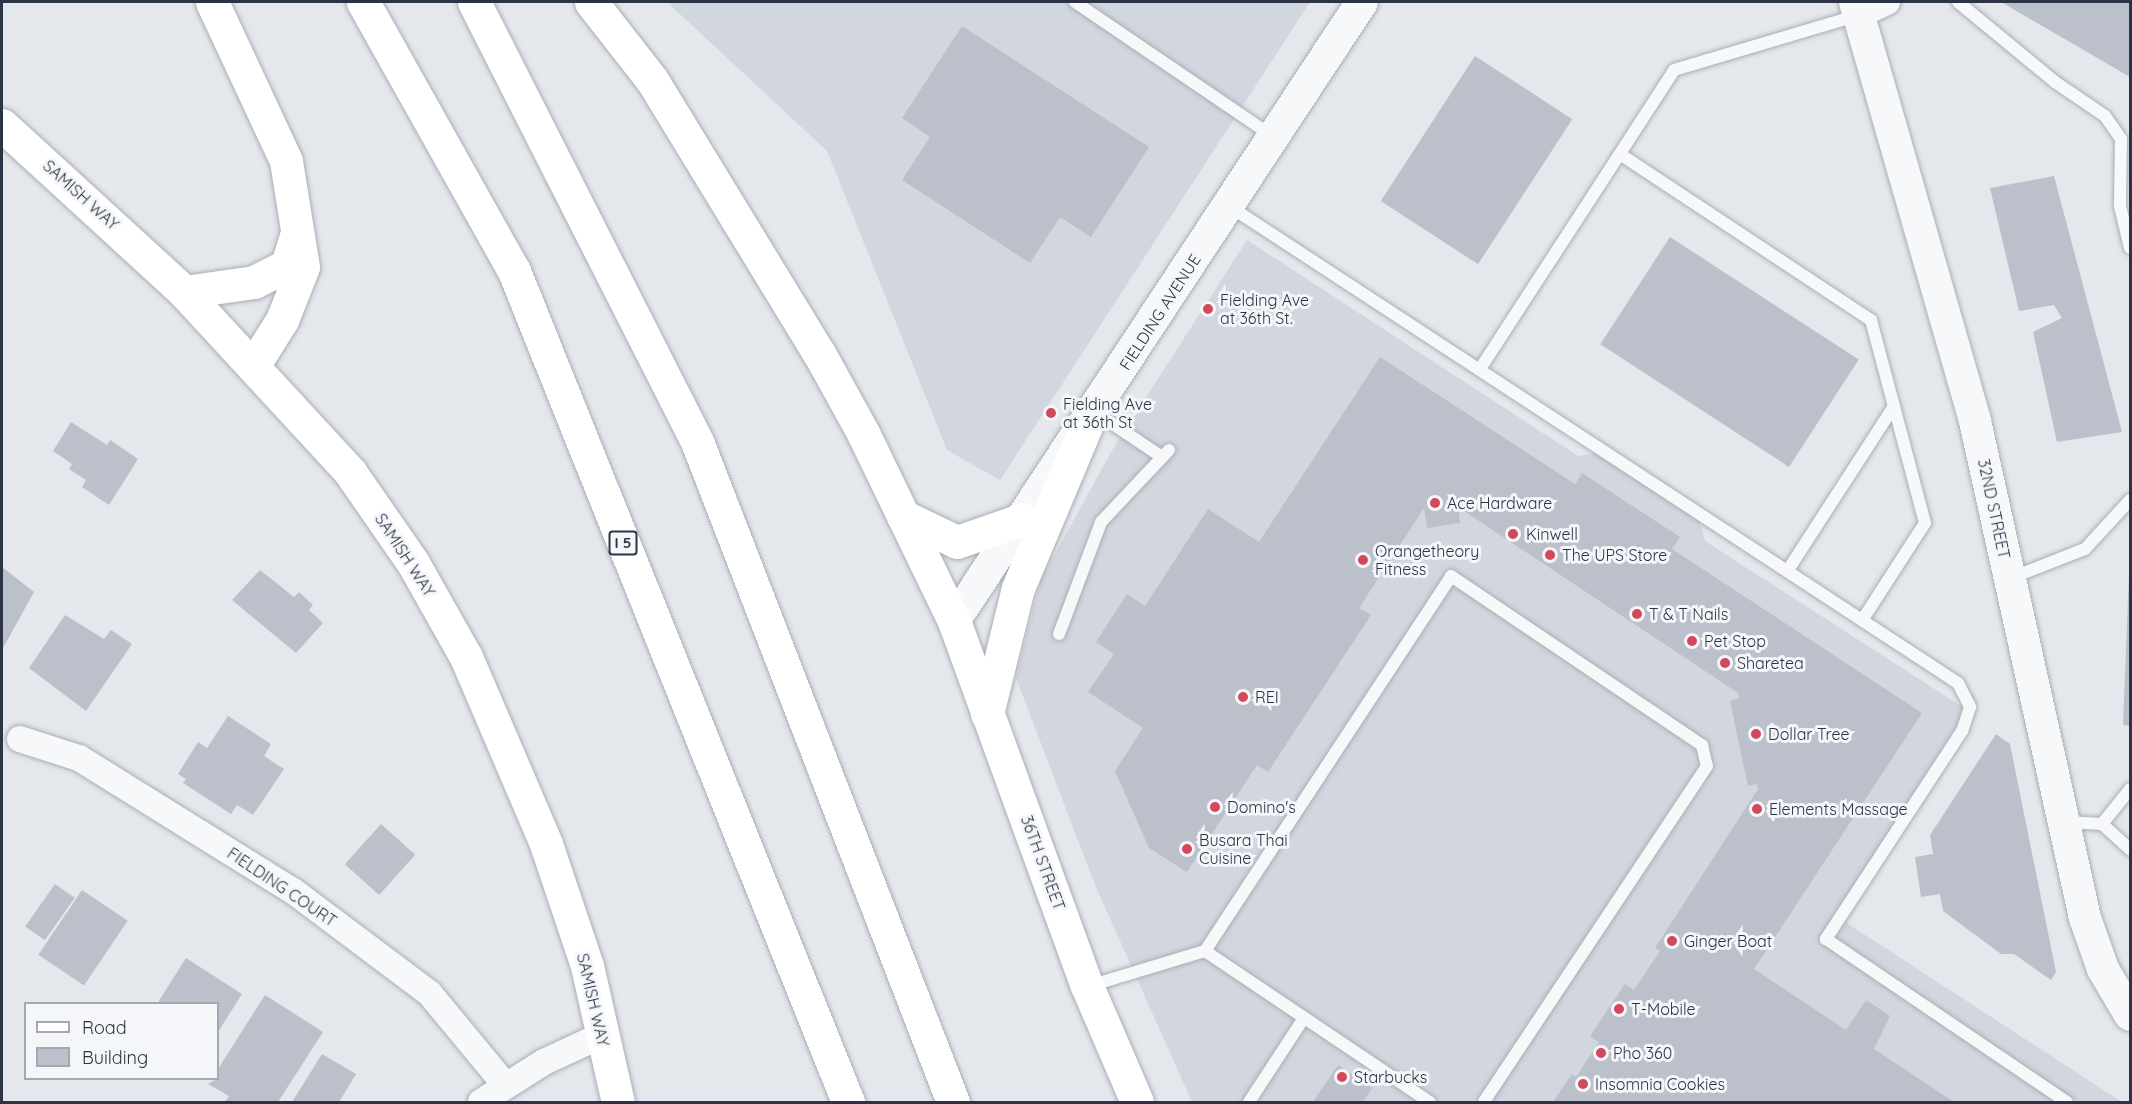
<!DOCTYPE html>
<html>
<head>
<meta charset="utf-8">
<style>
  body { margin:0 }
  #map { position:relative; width:2132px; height:1104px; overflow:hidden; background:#e4e7ec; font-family:Quicksand,sans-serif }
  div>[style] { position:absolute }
  .built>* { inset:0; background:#d2d6de }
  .building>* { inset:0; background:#bbc0ca; transform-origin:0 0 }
  .roads { filter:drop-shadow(0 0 2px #a9aeb7) drop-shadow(0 0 2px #a9aeb7) }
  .service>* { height:12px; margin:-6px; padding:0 6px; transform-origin:6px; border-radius:6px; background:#f7f8fa }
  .minor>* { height:26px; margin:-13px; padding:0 13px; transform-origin:13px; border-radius:13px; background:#f7f8fa }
  .tertiary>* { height:32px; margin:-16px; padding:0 16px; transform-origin:16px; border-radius:16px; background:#f7f8fa }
  .secondary>* { height:33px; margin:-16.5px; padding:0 16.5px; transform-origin:16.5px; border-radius:16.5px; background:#fff }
  .motorway>* { height:33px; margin:-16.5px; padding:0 16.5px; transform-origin:16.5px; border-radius:16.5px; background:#fff }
  .dots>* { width:16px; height:16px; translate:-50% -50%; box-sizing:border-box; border:3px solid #f4f6f9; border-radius:50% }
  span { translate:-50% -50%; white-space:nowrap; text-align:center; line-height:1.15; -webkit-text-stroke:6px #f4f6f9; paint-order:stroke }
  .shield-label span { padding:2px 4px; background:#f4f6f9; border:2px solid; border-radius:4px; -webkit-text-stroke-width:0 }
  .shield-label { font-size:15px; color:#2b3445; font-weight:700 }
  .street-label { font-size:16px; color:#2b3445 }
  .poi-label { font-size:16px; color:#2b3445 }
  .left { translate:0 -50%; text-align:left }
  .frame { position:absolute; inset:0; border:3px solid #2b3445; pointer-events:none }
  .legend { position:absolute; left:24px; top:1002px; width:195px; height:78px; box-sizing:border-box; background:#f4f6f9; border:2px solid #a4a8b1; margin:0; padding:8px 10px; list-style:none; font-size:18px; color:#2b3445 }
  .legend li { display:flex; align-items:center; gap:12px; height:30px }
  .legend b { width:30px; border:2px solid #a4a8b1 }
</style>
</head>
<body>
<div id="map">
  <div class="built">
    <div style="clip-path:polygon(667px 2px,1310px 2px,1000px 480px,947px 450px,827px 151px)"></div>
    <div style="clip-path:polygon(1247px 240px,1578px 456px,1597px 453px,1699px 520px,1705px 541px,1967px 710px,1836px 916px,2122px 1102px,1192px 1102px,1095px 885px,1016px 678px,1041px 579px,1113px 449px)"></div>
  </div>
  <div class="building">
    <div style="clip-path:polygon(2001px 2px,2127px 2px,2130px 4px,2130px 77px)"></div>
    <div style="clip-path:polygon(962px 26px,1149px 147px,1091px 237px,1060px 217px,1030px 263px,902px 180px,930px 137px,902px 118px)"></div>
    <div style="left:1475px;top:56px;width:116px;height:173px;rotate:33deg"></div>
    <div style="clip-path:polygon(2054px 176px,2122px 432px,2057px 442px,2033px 332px,2062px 318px,2054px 305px,2019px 311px,1990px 188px)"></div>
    <div style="left:1670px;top:237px;width:225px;height:128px;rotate:33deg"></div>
    <div style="clip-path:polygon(1380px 357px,1575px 484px,1582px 473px,1680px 537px,1672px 549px,1922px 713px,1754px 969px,1846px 1030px,1866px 1000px,1890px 1016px,1874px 1049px,1954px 1102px,1553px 1102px,1572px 1074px,1576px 1077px,1599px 1042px,1590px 1036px,1625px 984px,1634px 990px,1660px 951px,1655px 948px,1758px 789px,1757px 784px,1748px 786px,1730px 701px,1739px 698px,1738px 693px,1458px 507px,1460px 523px,1427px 528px,1424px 508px,1359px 608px,1371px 615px,1268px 772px,1257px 765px,1187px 872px,1149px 848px,1115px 771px,1143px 728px,1088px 692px,1114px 654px,1096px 642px,1127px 594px,1145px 606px,1208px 509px,1259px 542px)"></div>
    <div style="clip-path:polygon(71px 422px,107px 445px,110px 440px,138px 459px,109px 505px,82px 487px,86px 480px,69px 469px,72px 464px,53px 451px)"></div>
    <div style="clip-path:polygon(2px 567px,34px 592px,2px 650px)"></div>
    <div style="clip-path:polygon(260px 570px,294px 597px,299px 592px,313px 605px,309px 610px,323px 623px,296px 653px,232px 600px)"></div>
    <div style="clip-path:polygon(2129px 574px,2130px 574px,2130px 726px,2123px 725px)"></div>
    <div style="clip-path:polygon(65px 615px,104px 639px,111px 630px,132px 644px,86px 711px,29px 668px)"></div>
    <div style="clip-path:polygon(228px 716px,271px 744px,264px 756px,284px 769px,253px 815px,237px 805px,231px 814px,183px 783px,186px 779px,178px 774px,198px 742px,207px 748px)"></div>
    <div style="clip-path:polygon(1996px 734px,2010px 744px,2056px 972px,2051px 980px,2014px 954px,2001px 954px,1943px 911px,1940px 894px,1921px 897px,1915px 857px,1933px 854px,1930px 835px)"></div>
    <div style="left:381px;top:824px;width:46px;height:54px;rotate:42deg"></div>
    <div style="left:55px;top:884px;width:24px;height:52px;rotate:35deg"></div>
    <div style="left:82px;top:890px;width:55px;height:78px;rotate:34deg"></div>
    <div style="clip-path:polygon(186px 958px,242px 994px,218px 1032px,218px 1004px,157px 1004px)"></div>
    <div style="clip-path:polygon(265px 995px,323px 1032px,278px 1102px,225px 1102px,229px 1096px,208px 1084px,218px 1078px,218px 1069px)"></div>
    <div style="clip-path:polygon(322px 1054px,356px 1074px,339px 1102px,292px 1102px)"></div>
    <div style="clip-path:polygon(1338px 1065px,1372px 1088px,1363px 1102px,1313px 1102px)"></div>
  </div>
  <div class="roads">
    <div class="service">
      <div style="left:1075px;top:2px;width:238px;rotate:34.2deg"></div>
      <div style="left:1958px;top:2px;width:126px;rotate:39.5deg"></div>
      <div style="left:2055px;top:82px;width:60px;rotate:34.2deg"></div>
      <div style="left:2105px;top:116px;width:28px;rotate:55deg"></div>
      <div style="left:2121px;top:139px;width:67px;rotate:90.9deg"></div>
      <div style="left:2120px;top:206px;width:43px;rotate:76.6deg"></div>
      <div style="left:1620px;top:154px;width:301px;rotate:33.5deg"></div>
      <div style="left:1871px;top:320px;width:210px;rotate:75.1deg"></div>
      <div style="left:1925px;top:523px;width:114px;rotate:122.9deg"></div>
      <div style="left:1229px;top:206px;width:871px;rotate:33.2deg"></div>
      <div style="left:1958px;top:683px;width:27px;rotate:63deg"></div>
      <div style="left:1970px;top:707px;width:25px;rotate:108deg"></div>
      <div style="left:1962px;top:731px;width:249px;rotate:123.2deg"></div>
      <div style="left:1826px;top:939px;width:291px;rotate:34.1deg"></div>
      <div style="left:1480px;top:369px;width:356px;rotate:-57deg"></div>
      <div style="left:1674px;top:70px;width:192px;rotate:-16.6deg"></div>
      <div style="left:1095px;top:412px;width:81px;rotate:33.9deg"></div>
      <div style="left:1788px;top:570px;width:195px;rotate:-57.1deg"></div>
      <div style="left:2011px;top:578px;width:79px;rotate:-21.4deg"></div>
      <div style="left:2085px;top:549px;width:67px;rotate:-47.4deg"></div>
      <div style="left:1059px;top:634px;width:120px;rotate:-69.4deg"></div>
      <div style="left:1101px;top:522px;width:99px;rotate:-46.6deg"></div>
      <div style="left:2066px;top:822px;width:36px;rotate:3deg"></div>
      <div style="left:2102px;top:824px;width:38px;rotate:42deg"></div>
      <div style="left:2102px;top:824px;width:45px;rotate:-51.3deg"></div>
      <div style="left:1205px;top:951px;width:271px;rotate:33.9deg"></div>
      <div style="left:1089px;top:986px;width:121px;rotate:-16.8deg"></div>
      <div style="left:1205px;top:951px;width:448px;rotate:-56.7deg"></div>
      <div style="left:1451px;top:576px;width:303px;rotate:34deg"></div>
      <div style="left:1702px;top:745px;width:22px;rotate:77deg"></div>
      <div style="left:1707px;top:766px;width:403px;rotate:123.6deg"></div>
      <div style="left:1249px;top:1102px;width:100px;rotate:-56.8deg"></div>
    </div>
    <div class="minor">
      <div style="left:1859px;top:15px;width:31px;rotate:-25deg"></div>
      <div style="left:20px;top:739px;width:62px;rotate:17.9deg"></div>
      <div style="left:79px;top:758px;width:252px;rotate:31.9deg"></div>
      <div style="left:293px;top:891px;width:171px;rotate:36.9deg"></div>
      <div style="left:430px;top:994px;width:119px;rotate:50.4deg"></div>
      <div style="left:481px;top:1102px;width:75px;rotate:-32.4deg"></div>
      <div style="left:544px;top:1062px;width:62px;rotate:-24.9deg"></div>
    </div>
    <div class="tertiary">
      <div style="left:1855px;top:2px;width:436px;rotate:74deg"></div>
      <div style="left:1975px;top:421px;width:509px;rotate:77.52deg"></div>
      <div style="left:2085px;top:918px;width:54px;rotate:70.6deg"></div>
      <div style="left:2103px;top:969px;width:53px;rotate:59.6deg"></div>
      <div style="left:954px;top:621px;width:741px;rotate:-56.61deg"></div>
    </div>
    <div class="secondary">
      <div style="left:2px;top:125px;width:247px;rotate:42.5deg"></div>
      <div style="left:184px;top:292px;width:245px;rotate:47.3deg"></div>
      <div style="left:350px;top:472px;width:111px;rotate:55.3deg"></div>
      <div style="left:413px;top:563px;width:108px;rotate:60.6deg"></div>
      <div style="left:466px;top:657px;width:203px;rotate:66.8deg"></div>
      <div style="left:546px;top:844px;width:129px;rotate:71.4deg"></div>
      <div style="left:587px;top:966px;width:139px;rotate:77.2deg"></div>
      <div style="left:954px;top:621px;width:388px;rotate:70deg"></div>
      <div style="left:1087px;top:986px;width:126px;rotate:66.7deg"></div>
      <div style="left:987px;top:714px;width:130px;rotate:-76.2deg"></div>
      <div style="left:1018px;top:588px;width:176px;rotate:-67.2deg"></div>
    </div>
    <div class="motorway">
      <div style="left:212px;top:2px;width:175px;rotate:65deg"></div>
      <div style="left:286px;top:161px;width:107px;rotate:80.9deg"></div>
      <div style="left:303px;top:267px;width:57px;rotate:111.6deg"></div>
      <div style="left:282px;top:320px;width:54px;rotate:122.2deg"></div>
      <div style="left:363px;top:2px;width:308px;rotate:60.7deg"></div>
      <div style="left:514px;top:271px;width:896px;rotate:68.1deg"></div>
      <div style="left:474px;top:2px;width:496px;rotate:63.1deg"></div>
      <div style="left:698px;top:444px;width:706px;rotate:68.82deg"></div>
      <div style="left:591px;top:2px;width:99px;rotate:52deg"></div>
      <div style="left:652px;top:80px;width:322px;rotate:58.6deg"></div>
      <div style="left:820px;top:355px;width:89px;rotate:61.1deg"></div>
      <div style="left:863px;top:433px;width:209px;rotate:64.2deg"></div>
      <div style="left:184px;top:292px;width:71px;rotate:-8.1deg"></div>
      <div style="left:254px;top:282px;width:37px;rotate:-27deg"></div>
      <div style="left:287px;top:265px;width:34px;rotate:-73deg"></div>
      <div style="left:903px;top:516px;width:60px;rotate:25.7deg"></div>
      <div style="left:957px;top:542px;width:70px;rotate:-19.2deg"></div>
    </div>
  </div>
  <div class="dots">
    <div style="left:1208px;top:309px;background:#d1495b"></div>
    <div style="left:1051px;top:413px;background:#d1495b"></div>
    <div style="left:1435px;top:503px;background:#d1495b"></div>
    <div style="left:1513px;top:534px;background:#d1495b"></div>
    <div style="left:1550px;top:555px;background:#d1495b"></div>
    <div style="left:1363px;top:560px;background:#d1495b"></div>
    <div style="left:1637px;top:614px;background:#d1495b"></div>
    <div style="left:1692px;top:641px;background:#d1495b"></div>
    <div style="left:1725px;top:663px;background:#d1495b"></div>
    <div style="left:1243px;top:697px;background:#d1495b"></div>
    <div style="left:1756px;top:734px;background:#d1495b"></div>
    <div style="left:1215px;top:807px;background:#d1495b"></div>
    <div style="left:1757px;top:809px;background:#d1495b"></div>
    <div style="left:1187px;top:849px;background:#d1495b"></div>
    <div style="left:1672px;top:941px;background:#d1495b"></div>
    <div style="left:1619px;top:1009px;background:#d1495b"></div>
    <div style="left:1601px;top:1053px;background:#d1495b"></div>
    <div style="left:1342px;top:1077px;background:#d1495b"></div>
    <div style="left:1583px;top:1084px;background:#d1495b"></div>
  </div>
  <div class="shield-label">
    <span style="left:623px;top:543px">I 5</span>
  </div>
  <div class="street-label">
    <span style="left:81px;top:195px;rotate:42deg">SAMISH WAY</span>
    <span style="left:1160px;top:312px;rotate:-57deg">FIELDING AVENUE</span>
    <span style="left:1994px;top:509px;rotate:78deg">32ND STREET</span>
    <span style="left:405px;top:555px;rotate:57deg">SAMISH WAY</span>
    <span style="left:1043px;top:863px;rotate:70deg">36TH STREET</span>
    <span style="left:282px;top:887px;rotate:34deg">FIELDING COURT</span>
    <span style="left:593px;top:1000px;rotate:77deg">SAMISH WAY</span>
  </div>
  <div class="poi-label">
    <span class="left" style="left:1220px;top:309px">Fielding Ave<br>at 36th St.</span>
    <span class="left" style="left:1063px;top:413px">Fielding Ave<br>at 36th St</span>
    <span class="left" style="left:1447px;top:503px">Ace Hardware</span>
    <span class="left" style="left:1526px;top:534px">Kinwell</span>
    <span class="left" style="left:1375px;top:560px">Orangetheory<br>Fitness</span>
    <span class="left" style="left:1562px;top:555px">The UPS Store</span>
    <span class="left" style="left:1649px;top:614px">T &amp; T Nails</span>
    <span class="left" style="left:1704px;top:641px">Pet Stop</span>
    <span class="left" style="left:1737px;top:663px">Sharetea</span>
    <span class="left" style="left:1255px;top:697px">REI</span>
    <span class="left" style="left:1768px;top:734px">Dollar Tree</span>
    <span class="left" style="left:1227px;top:807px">Domino's</span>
    <span class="left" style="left:1769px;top:809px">Elements Massage</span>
    <span class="left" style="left:1199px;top:849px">Busara Thai<br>Cuisine</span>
    <span class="left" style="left:1684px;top:941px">Ginger Boat</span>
    <span class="left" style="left:1631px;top:1009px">T-Mobile</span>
    <span class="left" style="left:1613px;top:1053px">Pho 360</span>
    <span class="left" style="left:1354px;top:1077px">Starbucks</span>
    <span class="left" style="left:1595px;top:1084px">Insomnia Cookies</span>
  </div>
  <div class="frame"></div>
  <ul class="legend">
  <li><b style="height:8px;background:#fff"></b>Road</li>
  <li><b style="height:16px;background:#bbc0ca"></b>Building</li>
  </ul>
</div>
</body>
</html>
